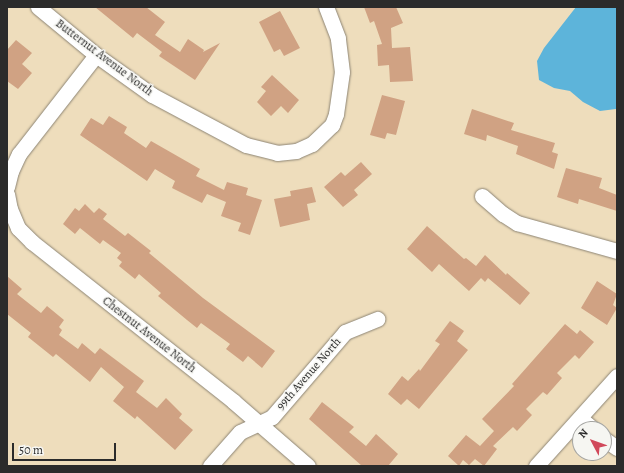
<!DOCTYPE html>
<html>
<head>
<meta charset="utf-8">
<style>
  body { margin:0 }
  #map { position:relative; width:624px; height:473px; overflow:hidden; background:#eeddbc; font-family:Alegreya,serif }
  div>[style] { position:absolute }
  .water>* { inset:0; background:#5db4da }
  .building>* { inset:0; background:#d0a283 }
  .roads { filter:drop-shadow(0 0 1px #8c8474) drop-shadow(0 0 1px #8c8474) }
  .minor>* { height:15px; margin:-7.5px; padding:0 7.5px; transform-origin:7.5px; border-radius:7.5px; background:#fff }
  span { translate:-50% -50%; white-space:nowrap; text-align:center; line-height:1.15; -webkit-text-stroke:3px #f6f6f2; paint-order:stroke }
  .street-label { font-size:12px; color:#2b2b2b }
  .frame { position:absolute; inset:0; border:8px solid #2b2b2b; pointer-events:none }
  .north { position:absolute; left:572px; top:421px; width:40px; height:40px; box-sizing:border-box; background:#f6f6f2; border:1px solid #a5a5a2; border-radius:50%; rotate:311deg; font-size:11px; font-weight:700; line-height:16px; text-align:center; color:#2b2b2b }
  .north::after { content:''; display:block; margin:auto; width:14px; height:18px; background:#d1495b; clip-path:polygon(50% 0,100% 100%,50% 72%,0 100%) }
  .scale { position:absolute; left:12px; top:443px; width:104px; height:18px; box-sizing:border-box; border:2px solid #2b2b2b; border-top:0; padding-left:5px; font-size:12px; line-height:14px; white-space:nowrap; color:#2b2b2b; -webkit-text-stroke:3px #f6f6f2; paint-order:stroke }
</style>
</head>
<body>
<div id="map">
  <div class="water">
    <div style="clip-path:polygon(576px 7px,617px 7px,616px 109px,600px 111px,583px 102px,570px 91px,554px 88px,539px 80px,537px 61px,544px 48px)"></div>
  </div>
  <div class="building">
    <div style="clip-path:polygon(95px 7px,146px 7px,165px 22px,155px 35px,180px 52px,188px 39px,204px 50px,203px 52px,220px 43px,195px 80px,159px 56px,162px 52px,137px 33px,133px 38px)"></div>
    <div style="clip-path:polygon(364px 7px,396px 7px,403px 23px,391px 28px,392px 48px,410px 47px,413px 81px,390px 82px,389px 65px,378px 66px,377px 45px,382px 44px,374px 21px,370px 23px)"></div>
    <div style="clip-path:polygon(280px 11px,300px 48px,284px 56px,280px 49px,274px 52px,259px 22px)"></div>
    <div style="clip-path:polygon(16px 40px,32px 53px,22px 64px,32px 73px,18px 89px,7px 81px,7px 50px)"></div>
    <div style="clip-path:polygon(272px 75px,299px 100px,288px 113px,281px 106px,271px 116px,257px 102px,266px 91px,261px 87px)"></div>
    <div style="clip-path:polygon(382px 95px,405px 101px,396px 135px,387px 133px,385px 139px,370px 135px)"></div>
    <div style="clip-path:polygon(472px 109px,514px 123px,511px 130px,555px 143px,552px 152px,558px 154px,554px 169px,516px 154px,518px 146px,487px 135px,486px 141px,464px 134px)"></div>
    <div style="clip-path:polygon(109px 116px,127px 127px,124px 133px,146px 148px,151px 141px,200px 169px,196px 176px,224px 190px,227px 182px,248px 188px,246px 195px,262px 200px,250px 235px,238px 231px,241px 223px,221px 216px,226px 202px,207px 194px,202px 203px,172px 188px,175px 181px,155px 169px,147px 181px,80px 135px,91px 118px,103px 125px)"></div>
    <div style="clip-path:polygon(361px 162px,372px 174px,354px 190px,358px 195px,343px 207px,324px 187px,341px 172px,345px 176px)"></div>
    <div style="clip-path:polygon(566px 168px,602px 178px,599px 188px,617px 195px,617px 211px,579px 199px,578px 204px,557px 197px)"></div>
    <div style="clip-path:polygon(312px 187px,316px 202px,307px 204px,310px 220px,280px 227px,274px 199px,291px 196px,290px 191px)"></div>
    <div style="clip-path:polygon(85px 204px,94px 213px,99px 208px,107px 214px,103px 219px,125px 236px,128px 233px,151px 251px,149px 253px,203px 298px,275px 351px,262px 368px,248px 356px,243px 362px,226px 349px,230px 344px,201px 323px,197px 328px,187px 320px,158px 296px,161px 293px,139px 274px,135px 279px,119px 266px,122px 262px,117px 258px,121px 253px,103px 240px,100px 244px,80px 228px,75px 234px,63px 224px,75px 208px,79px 211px)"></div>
    <div style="clip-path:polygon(427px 226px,464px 259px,466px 258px,476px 266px,485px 255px,506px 275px,507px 273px,530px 293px,520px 305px,488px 278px,485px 282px,481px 278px,469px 291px,439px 264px,432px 272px,407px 249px)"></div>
    <div style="clip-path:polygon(7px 276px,22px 289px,17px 294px,41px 313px,47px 306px,64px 320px,59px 327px,62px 330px,59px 335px,78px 349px,82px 343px,95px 354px,100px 348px,144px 381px,136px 392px,157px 408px,166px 398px,182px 414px,179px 418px,193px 430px,175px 450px,137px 416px,135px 419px,113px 401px,124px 387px,101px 367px,90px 382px,56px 354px,53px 357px,28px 337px,31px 333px,7px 314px)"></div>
    <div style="clip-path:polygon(597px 281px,617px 294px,613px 305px,617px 308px,607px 325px,581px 308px)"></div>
    <div style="clip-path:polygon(450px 321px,464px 331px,457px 341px,468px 350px,419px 409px,407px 399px,401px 405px,388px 394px,402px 376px,408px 381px,419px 369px,420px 371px,440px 344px,435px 341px)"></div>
    <div style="clip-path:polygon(565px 324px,577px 334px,580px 330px,594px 342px,579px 359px,575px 355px,557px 373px,562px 378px,547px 395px,543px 392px,526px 409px,532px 415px,517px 431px,513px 427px,493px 446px,497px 449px,484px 466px,475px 459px,469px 465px,463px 460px,459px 466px,448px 456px,466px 435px,480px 446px,494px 431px,482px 419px,514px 386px,512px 384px)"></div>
    <div style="clip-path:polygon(322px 402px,354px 427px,349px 432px,366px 446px,376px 434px,398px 454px,388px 466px,362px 466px,309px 419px)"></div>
  </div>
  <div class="roads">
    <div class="minor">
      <div style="left:38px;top:7px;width:75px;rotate:39.6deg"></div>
      <div style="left:96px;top:55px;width:69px;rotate:35.5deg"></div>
      <div style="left:152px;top:95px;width:106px;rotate:28deg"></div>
      <div style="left:246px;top:145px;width:32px;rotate:14deg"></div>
      <div style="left:277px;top:153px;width:19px;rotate:-6deg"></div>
      <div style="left:296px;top:151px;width:17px;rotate:-24deg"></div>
      <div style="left:312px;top:144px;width:28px;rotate:-44deg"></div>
      <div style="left:332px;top:125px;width:12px;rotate:-70deg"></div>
      <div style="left:336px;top:114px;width:42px;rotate:-81.9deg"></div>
      <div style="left:342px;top:72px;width:34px;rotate:-97deg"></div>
      <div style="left:338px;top:38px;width:33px;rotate:-111deg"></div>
      <div style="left:7px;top:187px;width:16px;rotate:-76deg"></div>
      <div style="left:11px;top:171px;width:19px;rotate:-65deg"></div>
      <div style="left:19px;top:154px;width:125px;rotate:-52.1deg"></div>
      <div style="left:7px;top:194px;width:15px;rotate:79deg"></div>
      <div style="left:10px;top:209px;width:21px;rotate:67deg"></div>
      <div style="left:18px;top:228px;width:20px;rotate:45deg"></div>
      <div style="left:32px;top:242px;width:256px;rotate:38.3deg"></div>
      <div style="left:233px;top:401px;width:99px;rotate:40.9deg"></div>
      <div style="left:482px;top:196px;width:28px;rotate:41deg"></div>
      <div style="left:503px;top:214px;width:17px;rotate:33deg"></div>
      <div style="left:517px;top:223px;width:104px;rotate:15.6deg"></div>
      <div style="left:580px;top:418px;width:17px;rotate:40deg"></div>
      <div style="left:604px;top:439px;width:16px;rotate:35deg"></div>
      <div style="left:210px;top:466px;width:45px;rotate:-48.6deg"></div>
      <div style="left:240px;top:432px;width:35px;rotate:-25deg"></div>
      <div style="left:272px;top:417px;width:112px;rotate:-49.3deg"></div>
      <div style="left:345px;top:332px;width:35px;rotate:-22deg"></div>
      <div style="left:536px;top:466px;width:121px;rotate:-48deg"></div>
    </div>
  </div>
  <div class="street-label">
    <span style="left:104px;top:58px;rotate:37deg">Butternut Avenue North</span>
    <span style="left:149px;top:335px;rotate:38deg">Chestnut Avenue North</span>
    <span style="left:309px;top:374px;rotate:-49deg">99th Avenue North</span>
  </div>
  <div class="frame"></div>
  <div class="north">N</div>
  <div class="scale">50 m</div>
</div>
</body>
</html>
